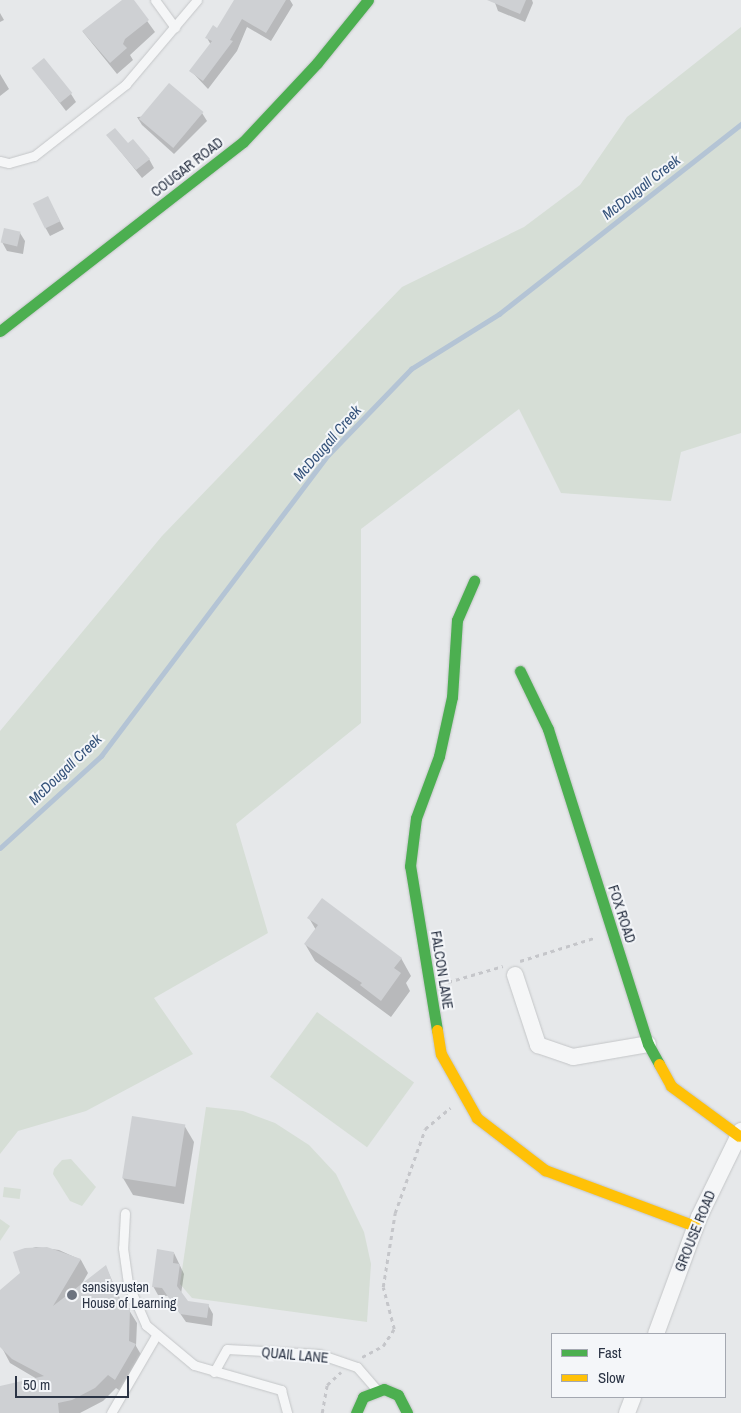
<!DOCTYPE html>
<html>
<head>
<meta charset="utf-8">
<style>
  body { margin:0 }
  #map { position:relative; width:741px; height:1413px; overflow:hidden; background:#e6e8ea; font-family:"Archivo Narrow",sans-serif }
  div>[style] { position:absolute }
  .green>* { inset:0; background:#d6ded6; transform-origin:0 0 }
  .shadow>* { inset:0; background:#0003 }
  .stream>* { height:4.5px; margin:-2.25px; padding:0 2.25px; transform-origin:2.25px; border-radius:2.25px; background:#b4c4d5 }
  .building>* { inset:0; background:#ced0d3; transform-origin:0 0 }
  .path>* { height:2.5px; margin-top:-1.25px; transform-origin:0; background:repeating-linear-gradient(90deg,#c5c6ca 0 4px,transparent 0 8px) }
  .roads { filter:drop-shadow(0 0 1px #c4c6c8) drop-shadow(0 0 1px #c4c6c8) }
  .lane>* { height:9px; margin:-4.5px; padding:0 4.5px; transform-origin:4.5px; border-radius:4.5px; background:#f5f6f7 }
  .street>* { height:16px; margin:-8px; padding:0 8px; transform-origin:8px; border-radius:8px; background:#f5f6f7 }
  .fast>* { height:11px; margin:-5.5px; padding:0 5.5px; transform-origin:5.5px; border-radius:5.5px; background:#4caf50 }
  .slow>* { height:11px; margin:-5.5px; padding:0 5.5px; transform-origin:5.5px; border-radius:5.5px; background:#ffc107 }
  .dots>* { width:14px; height:14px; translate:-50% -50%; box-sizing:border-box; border:2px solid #f4f6f9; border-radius:50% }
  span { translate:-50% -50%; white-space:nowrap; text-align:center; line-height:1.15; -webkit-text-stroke:4px #f4f6f9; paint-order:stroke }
  .street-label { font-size:14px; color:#2b3445 }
  .poi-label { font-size:14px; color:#2b3445 }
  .left { translate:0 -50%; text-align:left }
  .water-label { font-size:15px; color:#34527a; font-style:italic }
  .legend { position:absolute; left:551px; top:1333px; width:175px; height:65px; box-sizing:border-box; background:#f4f6f9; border:1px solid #a4a8b1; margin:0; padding:6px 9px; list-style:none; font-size:15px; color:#2b3445 }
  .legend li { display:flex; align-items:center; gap:10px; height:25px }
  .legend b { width:25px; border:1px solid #a4a8b1 }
  .scale { position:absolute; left:15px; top:1376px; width:114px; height:22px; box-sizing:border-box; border:2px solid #2b3445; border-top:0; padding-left:6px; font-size:15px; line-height:18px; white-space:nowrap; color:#2b3445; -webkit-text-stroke:4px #f4f6f9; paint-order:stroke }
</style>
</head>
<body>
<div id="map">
  <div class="green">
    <div style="clip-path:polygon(741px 27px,741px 433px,681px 452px,671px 501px,561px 493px,519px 409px,361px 529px,361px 723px,236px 824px,268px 933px,154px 998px,193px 1054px,86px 1111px,18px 1131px,0 1154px,0 731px,162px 536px,402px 287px,524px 227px,580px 185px,627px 117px)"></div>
    <div style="left:317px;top:1012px;width:120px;height:80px;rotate:36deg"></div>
    <div style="clip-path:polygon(206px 1107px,243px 1111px,275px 1123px,309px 1145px,336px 1174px,364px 1232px,371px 1264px,367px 1322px,192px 1298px,180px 1284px)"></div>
    <div style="clip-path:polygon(71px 1159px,96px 1187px,82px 1206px,70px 1201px,53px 1174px,54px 1169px,62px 1160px)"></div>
    <div style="left:4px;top:1187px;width:17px;height:10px;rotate:7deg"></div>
    <div style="clip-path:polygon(0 1219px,10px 1226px,0 1241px)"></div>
  </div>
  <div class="shadow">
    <div style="clip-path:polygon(124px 0,132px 0,155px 32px,130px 55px,133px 60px,117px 74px,83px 32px)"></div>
    <div style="clip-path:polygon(236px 0,290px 0,293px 5px,271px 41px,247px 27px,237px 51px,208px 89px,191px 71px,211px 45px,207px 38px,218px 29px)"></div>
    <div style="clip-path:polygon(494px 0,532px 0,533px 3px,525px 22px,498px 11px)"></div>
    <div style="clip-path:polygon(0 13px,4px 20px,0 22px)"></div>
    <div style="clip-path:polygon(33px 68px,71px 94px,76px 102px,66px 111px)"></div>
    <div style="clip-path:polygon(0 74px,9px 89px,0 96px)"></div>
    <div style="clip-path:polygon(202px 113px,207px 121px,174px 154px,142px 125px,137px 117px)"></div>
    <div style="clip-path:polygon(108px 136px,149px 159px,154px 168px,142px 178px)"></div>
    <div style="clip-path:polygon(52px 206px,64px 229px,50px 236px,45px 227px)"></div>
    <div style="clip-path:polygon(20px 233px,25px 241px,23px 254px,7px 251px,2px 242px)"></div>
    <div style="clip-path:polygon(309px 918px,401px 958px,411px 976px,406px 983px,410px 991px,391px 1017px,315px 961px,305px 944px,316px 930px)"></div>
    <div style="clip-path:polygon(184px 1125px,194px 1142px,184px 1204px,133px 1195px,123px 1178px)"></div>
    <div style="clip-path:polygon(36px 1247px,59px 1250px,81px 1260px,88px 1273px,80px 1287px,106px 1267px,125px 1310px,129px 1310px,137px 1323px,136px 1346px,143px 1358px,122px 1392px,116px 1388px,103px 1401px,80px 1413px,0 1413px,0 1388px,37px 1379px,10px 1363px,0 1344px,0 1294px,22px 1273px,15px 1253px)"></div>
    <div style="clip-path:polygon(174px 1253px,184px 1274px,181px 1294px,187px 1302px,208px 1305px,213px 1314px,212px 1326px,186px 1322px,168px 1296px,158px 1295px,153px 1286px)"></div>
  </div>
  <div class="stream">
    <div style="left:0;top:848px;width:137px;rotate:-42.3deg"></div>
    <div style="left:101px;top:756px;width:377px;rotate:-53deg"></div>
    <div style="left:328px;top:455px;width:120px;rotate:-46deg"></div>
    <div style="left:411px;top:369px;width:104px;rotate:-32deg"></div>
    <div style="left:499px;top:314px;width:308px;rotate:-38.1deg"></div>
  </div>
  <div class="building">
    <div style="clip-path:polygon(122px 0,134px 0,149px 20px,125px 39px,123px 44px,127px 48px,110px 63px,82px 31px)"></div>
    <div style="clip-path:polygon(234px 0,286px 0,266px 33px,242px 19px,230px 40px,233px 41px,203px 81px,189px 71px,212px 41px,205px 38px,213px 25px,217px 28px)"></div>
    <div style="clip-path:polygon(487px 0,526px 0,520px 14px)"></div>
    <div style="left:44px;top:58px;width:45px;height:16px;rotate:51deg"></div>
    <div style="left:169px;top:83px;width:45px;height:47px;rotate:40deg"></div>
    <div style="clip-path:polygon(115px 128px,128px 143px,133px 139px,150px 159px,136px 170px,106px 135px)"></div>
    <div style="left:48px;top:196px;width:28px;height:17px;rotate:64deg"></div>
    <div style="left:4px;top:228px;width:17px;height:15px;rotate:13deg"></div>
    <div style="clip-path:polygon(322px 898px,402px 958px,394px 968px,401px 973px,381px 1001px,360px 985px,362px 983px,304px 944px,318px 925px,307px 918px)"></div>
    <div style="left:132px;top:1116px;width:54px;height:63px;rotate:9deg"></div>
    <div style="clip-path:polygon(47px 1247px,81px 1259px,53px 1306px,106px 1265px,123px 1309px,130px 1308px,129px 1341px,136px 1344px,115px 1380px,108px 1375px,95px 1388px,72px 1400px,58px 1403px,59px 1413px,0 1413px,0 1386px,44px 1376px,12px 1359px,0 1347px,0 1290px,20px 1273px,13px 1252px,25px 1248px)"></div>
    <div style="clip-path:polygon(157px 1249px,174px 1252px,173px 1263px,180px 1264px,177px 1286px,188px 1301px,209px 1304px,207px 1318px,180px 1314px,162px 1288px,152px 1287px)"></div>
  </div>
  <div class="path">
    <div style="left:520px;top:961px;width:77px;rotate:-17.3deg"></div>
    <div style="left:448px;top:982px;width:57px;rotate:-16.2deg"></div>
    <div style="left:362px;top:1357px;width:24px;rotate:-28deg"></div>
    <div style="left:383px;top:1346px;width:20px;rotate:-57deg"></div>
    <div style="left:394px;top:1329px;width:43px;rotate:-104.7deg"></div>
    <div style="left:383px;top:1287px;width:75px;rotate:-80.8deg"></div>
    <div style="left:395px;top:1213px;width:89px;rotate:-70.3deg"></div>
    <div style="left:425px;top:1129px;width:33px;rotate:-40deg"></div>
    <div style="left:322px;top:1413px;width:28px;rotate:-80deg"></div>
    <div style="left:327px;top:1385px;width:19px;rotate:-43deg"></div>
  </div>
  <div class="roads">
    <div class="lane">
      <div style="left:155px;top:0;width:34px;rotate:54deg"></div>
      <div style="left:0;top:161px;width:9px;rotate:13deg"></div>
      <div style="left:9px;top:163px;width:26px;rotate:-16deg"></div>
      <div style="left:34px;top:156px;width:117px;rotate:-38deg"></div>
      <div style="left:126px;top:84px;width:110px;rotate:-49.8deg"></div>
      <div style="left:125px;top:1213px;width:35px;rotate:93deg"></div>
      <div style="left:123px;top:1248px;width:36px;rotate:82deg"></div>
      <div style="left:128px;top:1284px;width:45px;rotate:66.3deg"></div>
      <div style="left:146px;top:1325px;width:62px;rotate:39.8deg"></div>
      <div style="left:194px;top:1365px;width:91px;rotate:16deg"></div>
      <div style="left:281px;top:1390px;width:24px;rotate:75deg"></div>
      <div style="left:214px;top:1372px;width:26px;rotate:-61deg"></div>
      <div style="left:227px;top:1349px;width:92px;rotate:3.1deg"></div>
      <div style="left:319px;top:1354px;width:40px;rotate:18.9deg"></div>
      <div style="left:357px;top:1367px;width:29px;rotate:49deg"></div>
      <div style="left:111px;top:1413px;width:91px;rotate:-59.8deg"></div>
    </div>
    <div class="street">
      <div style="left:515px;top:975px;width:74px;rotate:71.8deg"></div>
      <div style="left:538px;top:1045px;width:37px;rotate:19deg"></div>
      <div style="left:573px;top:1057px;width:76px;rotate:-9.8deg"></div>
      <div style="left:656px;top:1334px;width:125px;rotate:-69.8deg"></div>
      <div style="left:699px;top:1217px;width:96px;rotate:-64deg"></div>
      <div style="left:627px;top:1413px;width:17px;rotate:-69deg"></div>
    </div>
    <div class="fast">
      <div style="left:0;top:331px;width:308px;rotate:-37.9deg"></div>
      <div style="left:243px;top:142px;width:108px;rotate:-46.9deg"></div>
      <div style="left:317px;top:63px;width:81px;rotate:-51deg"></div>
      <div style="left:520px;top:671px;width:64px;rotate:64.2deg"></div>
      <div style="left:548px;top:729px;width:330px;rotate:72.4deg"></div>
      <div style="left:648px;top:1044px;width:23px;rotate:61deg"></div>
      <div style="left:437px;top:1030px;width:166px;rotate:-99.3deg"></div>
      <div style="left:410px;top:866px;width:48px;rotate:-82.9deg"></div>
      <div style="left:416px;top:818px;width:66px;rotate:-69.6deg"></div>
      <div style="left:439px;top:756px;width:60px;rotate:-77.6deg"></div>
      <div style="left:452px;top:697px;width:77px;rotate:-86.3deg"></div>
      <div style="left:457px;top:620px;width:43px;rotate:-66.4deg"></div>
      <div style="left:356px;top:1413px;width:17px;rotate:-66deg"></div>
      <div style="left:363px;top:1397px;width:22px;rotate:-21deg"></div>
      <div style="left:384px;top:1389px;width:15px;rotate:23deg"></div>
      <div style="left:398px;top:1395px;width:20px;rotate:63deg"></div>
    </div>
    <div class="slow">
      <div style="left:437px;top:1030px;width:24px;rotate:81deg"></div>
      <div style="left:441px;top:1054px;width:73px;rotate:60.6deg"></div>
      <div style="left:477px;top:1118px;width:86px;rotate:37.4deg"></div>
      <div style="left:545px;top:1170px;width:160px;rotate:20.5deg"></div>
      <div style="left:659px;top:1064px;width:25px;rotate:61deg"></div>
      <div style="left:671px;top:1086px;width:84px;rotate:36.3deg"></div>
    </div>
  </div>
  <div class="dots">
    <div style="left:72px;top:1295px;background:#6c737f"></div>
  </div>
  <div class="street-label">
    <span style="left:187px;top:167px;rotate:-38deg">COUGAR ROAD</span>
    <span style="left:622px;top:914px;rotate:72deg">FOX ROAD</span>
    <span style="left:442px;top:970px;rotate:81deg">FALCON LANE</span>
    <span style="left:695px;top:1231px;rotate:-68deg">GROUSE ROAD</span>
    <span style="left:295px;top:1355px;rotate:5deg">QUAIL LANE</span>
  </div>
  <div class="poi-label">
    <span class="left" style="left:82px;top:1295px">sənsisyustən<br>House of Learning</span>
  </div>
  <div class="water-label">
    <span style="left:641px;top:187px;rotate:-38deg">McDougall Creek</span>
    <span style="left:327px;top:443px;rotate:-49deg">McDougall Creek</span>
    <span style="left:65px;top:769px;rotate:-44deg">McDougall Creek</span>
  </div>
  <ul class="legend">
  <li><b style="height:6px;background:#4caf50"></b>Fast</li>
  <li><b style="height:6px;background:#ffc107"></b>Slow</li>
  </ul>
  <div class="scale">50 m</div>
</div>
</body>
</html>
